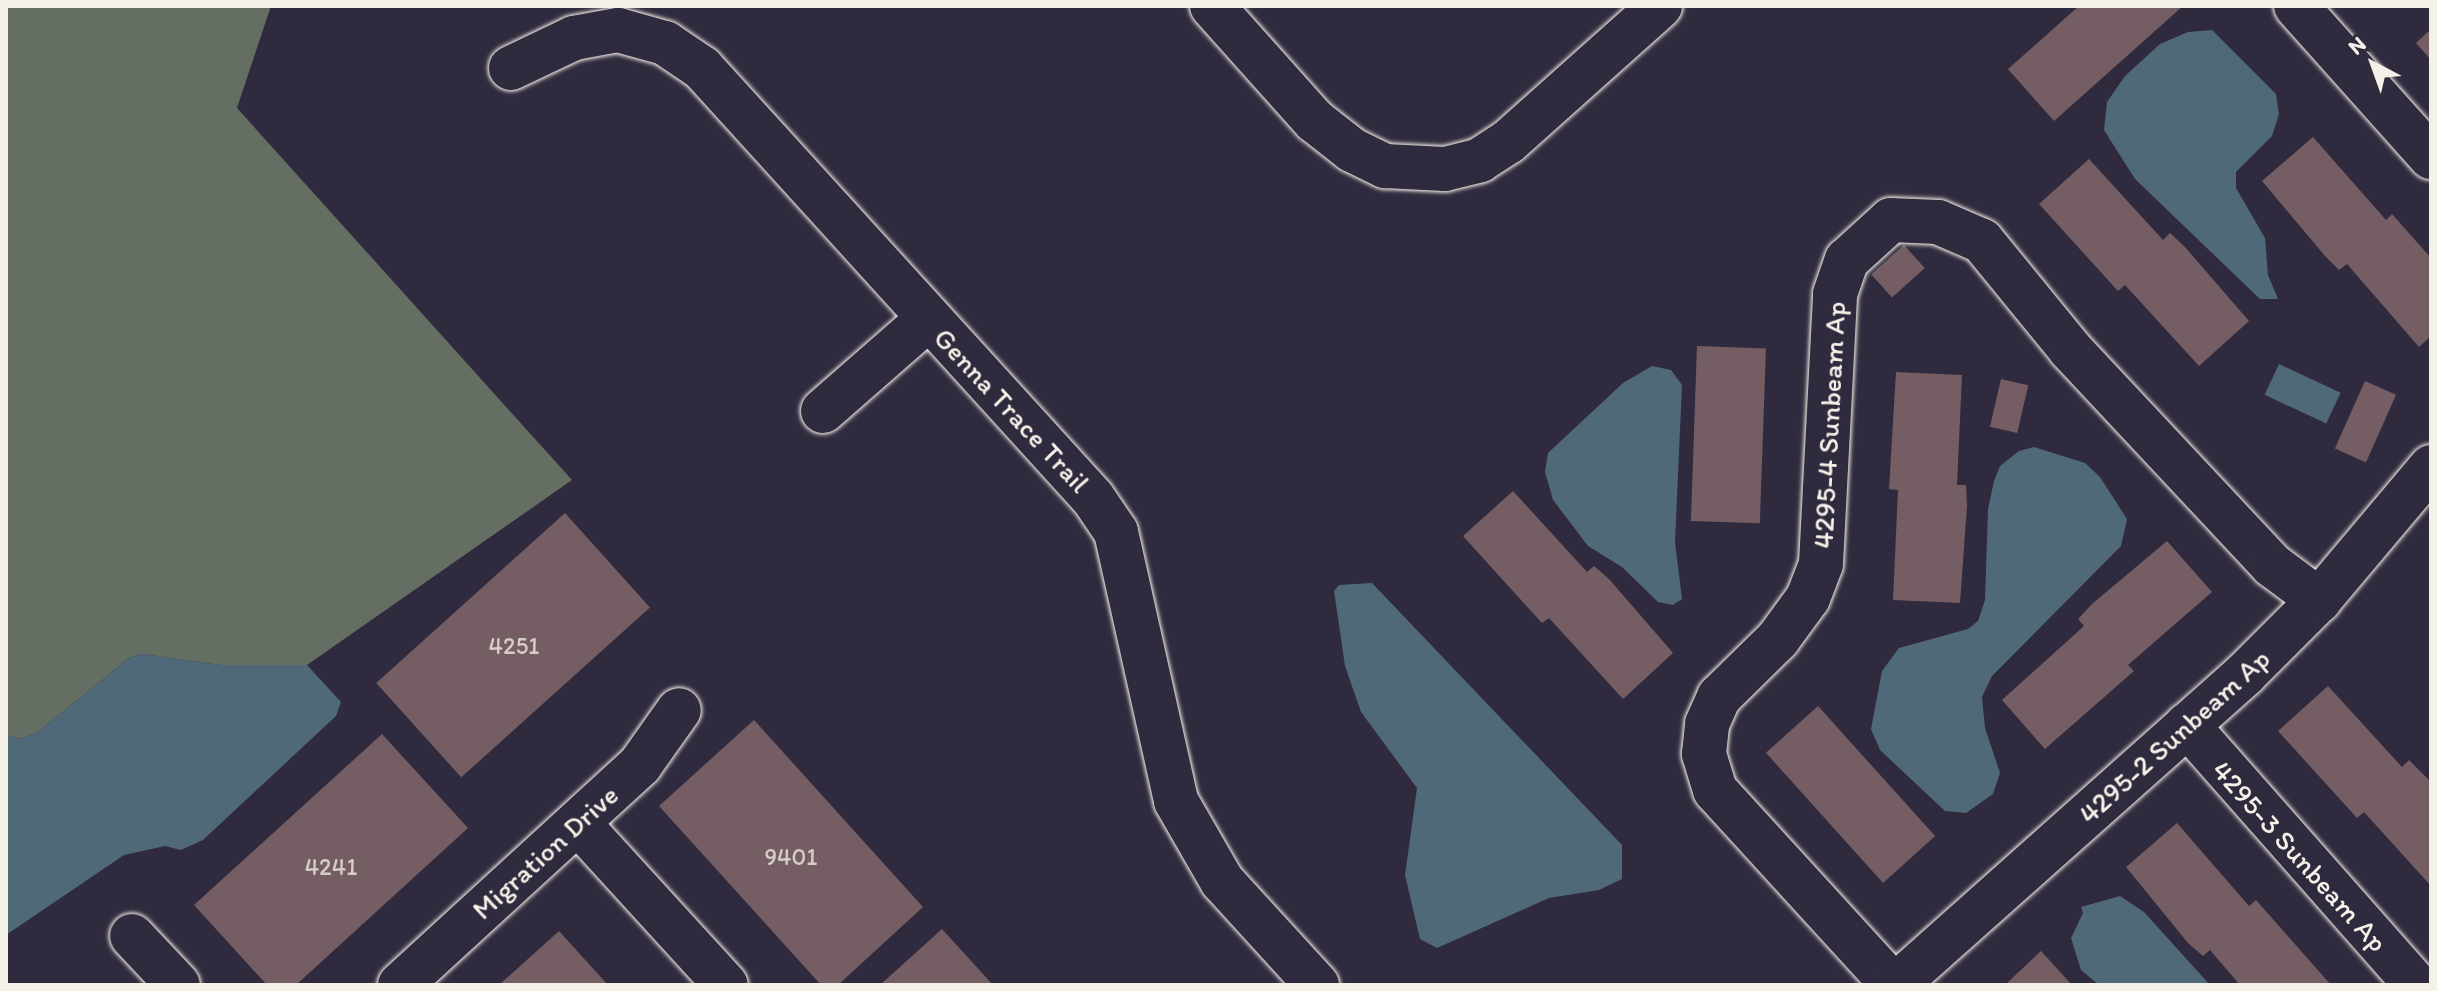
<!DOCTYPE html>
<html>
<head>
<meta charset="utf-8">
<style>
  body { margin:0 }
  #map { position:relative; width:2437px; height:991px; overflow:hidden; background:#2f2a3d; font-family:Itim,sans-serif }
  div>[style] { position:absolute }
  .green>* { inset:0; background:#646e62 }
  .water>* { inset:0; background:#506978; transform-origin:0 0 }
  .building>* { inset:0; background:#755e63; transform-origin:0 0 }
  .roads { filter:drop-shadow(0 0 2px #f4f1e8) drop-shadow(0 0 2px #f4f1e8) }
  .minor>* { height:44px; margin:-22px; padding:0 22px; transform-origin:22px; border-radius:22px; background:#2f2a3d }
  span { translate:-50% -50%; white-space:nowrap; text-align:center; line-height:1.15; -webkit-text-stroke:6px #2f2a3d; paint-order:stroke }
  .number-label { font-size:24px; color:#d4ccc7 }
  .number-label span { -webkit-text-stroke-width:0 }
  .street-label { font-size:28px; color:#f4f1e8 }
  .frame { position:absolute; inset:0; border:8px solid #f4f1e8; pointer-events:none }
  .north { position:absolute; left:2333px; top:24px; width:80px; height:80px; -webkit-text-stroke:6px #2f2a3d; paint-order:stroke; rotate:319deg; font-size:22px; font-weight:700; line-height:32px; text-align:center; color:#f4f1e8 }
  .north::after { content:''; display:block; margin:auto; width:28px; height:36px; background:#f4f1e8; clip-path:polygon(50% 0,100% 100%,50% 72%,0 100%) }
</style>
</head>
<body>
<div id="map">
  <div class="green">
    <div style="clip-path:polygon(6px 6px,271px 6px,237px 108px,572px 480px,307px 665px,219px 665px,142px 654px,129px 658px,38px 732px,19px 739px,6px 735px)"></div>
  </div>
  <div class="water">
    <div style="clip-path:polygon(2212px 30px,2276px 94px,2279px 114px,2272px 136px,2236px 172px,2236px 188px,2265px 238px,2268px 275px,2278px 299px,2260px 299px,2135px 179px,2104px 130px,2107px 102px,2125px 76px,2160px 44px,2188px 32px)"></div>
    <div style="left:2279px;top:364px;width:68px;height:34px;rotate:25deg"></div>
    <div style="clip-path:polygon(1652px 366px,1671px 370px,1682px 385px,1675px 542px,1682px 599px,1673px 605px,1658px 602px,1622px 567px,1588px 546px,1553px 500px,1545px 472px,1548px 453px,1623px 383px)"></div>
    <div style="clip-path:polygon(2034px 447px,2085px 463px,2100px 477px,2127px 519px,2121px 546px,1992px 676px,1982px 697px,1985px 728px,2000px 773px,1993px 794px,1966px 813px,1945px 811px,1880px 750px,1871px 729px,1882px 671px,1899px 648px,1968px 629px,1978px 621px,1985px 600px,1988px 509px,1994px 481px,2000px 466px,2019px 451px)"></div>
    <div style="clip-path:polygon(1372px 583px,1622px 845px,1622px 879px,1599px 890px,1549px 898px,1437px 948px,1420px 939px,1405px 875px,1417px 788px,1361px 712px,1345px 666px,1334px 591px,1339px 585px)"></div>
    <div style="clip-path:polygon(142px 654px,219px 665px,307px 665px,341px 702px,336px 716px,203px 840px,181px 850px,165px 846px,124px 855px,6px 935px,6px 735px,19px 739px,38px 732px,129px 658px)"></div>
    <div style="clip-path:polygon(2120px 896px,2144px 912px,2210px 985px,2099px 985px,2081px 970px,2071px 938px,2083px 913px,2081px 907px)"></div>
  </div>
  <div class="building">
    <div style="clip-path:polygon(2079px 6px,2183px 6px,2054px 121px,2008px 69px)"></div>
    <div style="clip-path:polygon(2431px 29px,2431px 60px,2416px 43px)"></div>
    <div style="clip-path:polygon(2313px 137px,2386px 220px,2392px 214px,2431px 258px,2431px 336px,2419px 347px,2347px 264px,2339px 270px,2325px 256px,2262px 181px)"></div>
    <div style="clip-path:polygon(2089px 159px,2163px 240px,2170px 233px,2185px 247px,2249px 321px,2199px 366px,2125px 285px,2118px 291px,2039px 204px)"></div>
    <div style="left:1904px;top:245px;width:31px;height:44px;rotate:48deg"></div>
    <div style="left:1697px;top:346px;width:69px;height:175px;rotate:2deg"></div>
    <div style="clip-path:polygon(1896px 372px,1962px 375px,1957px 485px,1966px 485px,1967px 506px,1960px 603px,1893px 600px,1898px 490px,1889px 489px)"></div>
    <div style="left:2001px;top:379px;width:28px;height:49px;rotate:13deg"></div>
    <div style="left:2365px;top:381px;width:34px;height:74px;rotate:24deg"></div>
    <div style="clip-path:polygon(1513px 491px,1587px 572px,1594px 566px,1609px 579px,1673px 653px,1623px 699px,1549px 618px,1542px 623px,1463px 536px)"></div>
    <div style="left:565px;top:513px;width:127px;height:254px;rotate:48deg"></div>
    <div style="clip-path:polygon(2167px 541px,2212px 592px,2128px 665px,2134px 671px,2045px 749px,2002px 700px,2084px 626px,2078px 619px,2092px 604px)"></div>
    <div style="clip-path:polygon(2328px 686px,2402px 767px,2409px 760px,2431px 782px,2431px 886px,2364px 812px,2357px 818px,2278px 731px)"></div>
    <div style="left:1818px;top:706px;width:175px;height:70px;rotate:48deg"></div>
    <div style="clip-path:polygon(754px 720px,923px 907px,838px 985px,821px 985px,659px 806px)"></div>
    <div style="clip-path:polygon(382px 734px,468px 828px,296px 985px,267px 985px,194px 905px)"></div>
    <div style="clip-path:polygon(2177px 823px,2249px 906px,2256px 900px,2331px 985px,2240px 985px,2210px 950px,2203px 956px,2188px 943px,2126px 867px)"></div>
    <div style="clip-path:polygon(942px 929px,993px 985px,880px 985px)"></div>
    <div style="clip-path:polygon(559px 931px,608px 985px,499px 985px)"></div>
    <div style="clip-path:polygon(2041px 951px,2072px 985px,2005px 985px)"></div>
  </div>
  <div class="roads">
    <div class="minor">
      <div style="left:1212px;top:6px;width:154px;rotate:48.2deg"></div>
      <div style="left:1315px;top:121px;width:47px;rotate:38.1deg"></div>
      <div style="left:1352px;top:150px;width:37px;rotate:26deg"></div>
      <div style="left:1385px;top:166px;width:60px;rotate:2.9deg"></div>
      <div style="left:1445px;top:169px;width:36px;rotate:-14deg"></div>
      <div style="left:1480px;top:160px;width:33px;rotate:-33deg"></div>
      <div style="left:1508px;top:142px;width:204px;rotate:-41.8deg"></div>
      <div style="left:2296px;top:6px;width:203px;rotate:48.2deg"></div>
      <div style="left:511px;top:68px;width:70px;rotate:-25.5deg"></div>
      <div style="left:574px;top:38px;width:45px;rotate:-10.3deg"></div>
      <div style="left:618px;top:30px;width:49px;rotate:15.5deg"></div>
      <div style="left:665px;top:43px;width:45px;rotate:34deg"></div>
      <div style="left:702px;top:68px;width:581px;rotate:47.72deg"></div>
      <div style="left:1093px;top:498px;width:41px;rotate:55.9deg"></div>
      <div style="left:1116px;top:532px;width:276px;rotate:77.4deg"></div>
      <div style="left:1176px;top:801px;width:92px;rotate:60.1deg"></div>
      <div style="left:1222px;top:881px;width:141px;rotate:47.6deg"></div>
      <div style="left:823px;top:411px;width:140px;rotate:-41.2deg"></div>
      <div style="left:2187px;top:725px;width:346px;rotate:48.6deg"></div>
      <div style="left:578px;top:823px;width:219px;rotate:47.6deg"></div>
      <div style="left:132px;top:936px;width:67px;rotate:46.8deg"></div>
      <div style="left:400px;top:985px;width:326px;rotate:-42.5deg"></div>
      <div style="left:640px;top:765px;width:67px;rotate:-54.7deg"></div>
      <div style="left:1893px;top:985px;width:264px;rotate:-132.4deg"></div>
      <div style="left:1715px;top:790px;width:38px;rotate:-107deg"></div>
      <div style="left:1704px;top:754px;width:30px;rotate:-84deg"></div>
      <div style="left:1707px;top:724px;width:30px;rotate:-66deg"></div>
      <div style="left:1719px;top:697px;width:83px;rotate:-44.5deg"></div>
      <div style="left:1778px;top:639px;width:51px;rotate:-53.8deg"></div>
      <div style="left:1808px;top:598px;width:36px;rotate:-69deg"></div>
      <div style="left:1821px;top:564px;width:270px;rotate:-87deg"></div>
      <div style="left:1835px;top:294px;width:36px;rotate:-71deg"></div>
      <div style="left:1847px;top:260px;width:59px;rotate:-42.3deg"></div>
      <div style="left:1891px;top:220px;width:47px;rotate:2.4deg"></div>
      <div style="left:1938px;top:222px;width:48px;rotate:23.4deg"></div>
      <div style="left:1982px;top:241px;width:139px;rotate:50.8deg"></div>
      <div style="left:2070px;top:349px;width:296px;rotate:46.9deg"></div>
      <div style="left:2272px;top:565px;width:59px;rotate:36.7deg"></div>
      <div style="left:1896px;top:985px;width:467px;rotate:-41.7deg"></div>
      <div style="left:2245px;top:674px;width:105px;rotate:-45deg"></div>
      <div style="left:2319px;top:600px;width:174px;rotate:-49.9deg"></div>
    </div>
  </div>
  <div class="number-label">
    <span style="left:514px;top:646px">4251</span>
    <span style="left:791px;top:857px">9401</span>
    <span style="left:331px;top:867px">4241</span>
  </div>
  <div class="street-label">
    <span style="left:1012px;top:410px;rotate:47deg">Genna Trace Trail</span>
    <span style="left:1829px;top:425px;rotate:-87deg">4295-4 Sunbeam Ap</span>
    <span style="left:2174px;top:736px;rotate:-42deg">4295-2 Sunbeam Ap</span>
    <span style="left:545px;top:852px;rotate:-42deg">Migration Drive</span>
    <span style="left:2300px;top:856px;rotate:48deg">4295-3 Sunbeam Ap</span>
  </div>
  <div class="frame"></div>
  <div class="north">N</div>
</div>
</body>
</html>
